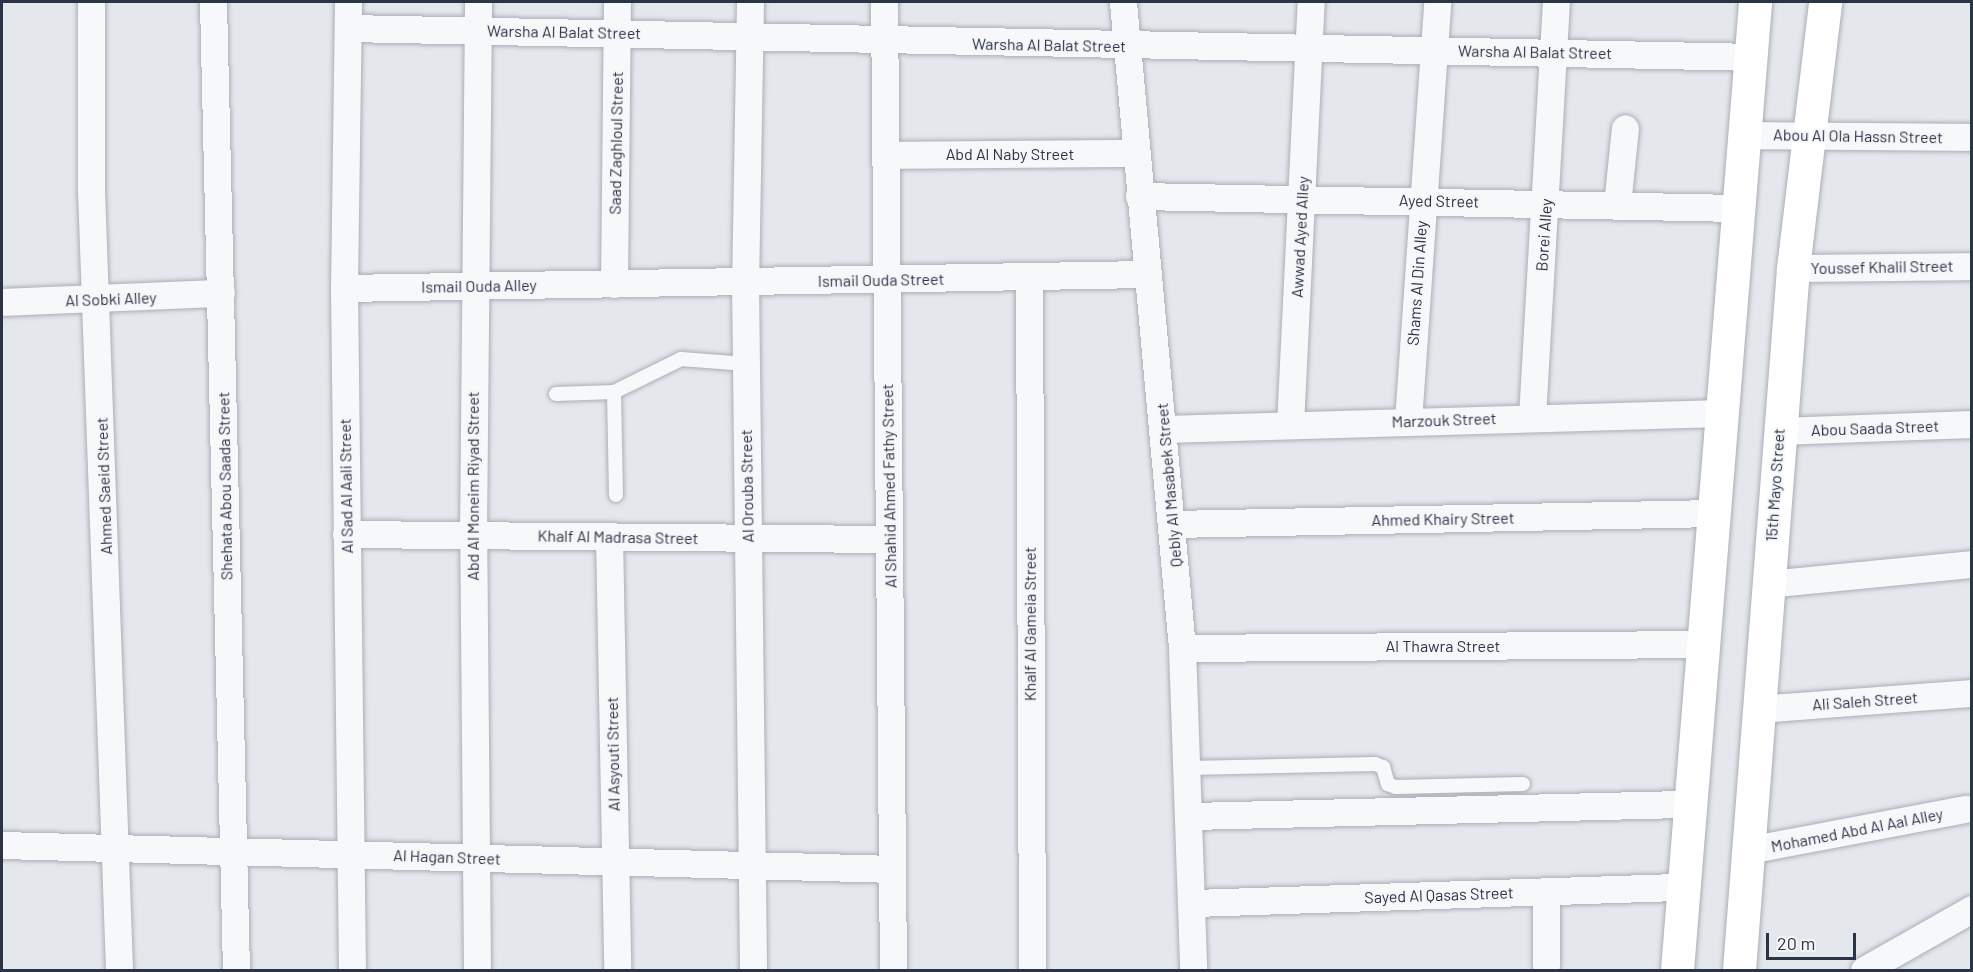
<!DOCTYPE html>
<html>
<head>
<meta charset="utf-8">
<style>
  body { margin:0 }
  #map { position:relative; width:1973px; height:972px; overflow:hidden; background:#e4e7ec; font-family:Barlow,sans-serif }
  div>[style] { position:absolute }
  .roads { filter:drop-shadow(0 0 2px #a9aeb7) drop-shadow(0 0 2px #a9aeb7) }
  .lane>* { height:14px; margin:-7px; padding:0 7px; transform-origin:7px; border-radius:7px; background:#f7f8fa }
  .street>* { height:27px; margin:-13.5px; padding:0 13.5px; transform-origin:13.5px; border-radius:13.5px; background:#f7f8fa }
  .secondary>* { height:33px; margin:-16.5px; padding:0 16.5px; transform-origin:16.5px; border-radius:16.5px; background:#fff }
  span { translate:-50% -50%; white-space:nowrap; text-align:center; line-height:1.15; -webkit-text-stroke:4.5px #f4f6f9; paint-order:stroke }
  .street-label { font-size:16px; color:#2b3445 }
  .frame { position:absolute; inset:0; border:3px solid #2b3445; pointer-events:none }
  .scale { position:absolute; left:1766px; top:933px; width:90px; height:27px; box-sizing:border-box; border:3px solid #2b3445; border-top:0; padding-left:8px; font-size:18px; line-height:21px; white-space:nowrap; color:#2b3445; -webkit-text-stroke:4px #f4f6f9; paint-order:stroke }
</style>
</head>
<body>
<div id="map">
  <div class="roads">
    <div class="lane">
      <div style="left:614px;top:392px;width:103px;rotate:88.9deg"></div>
      <div style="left:556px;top:394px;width:58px;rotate:-2deg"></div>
      <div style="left:614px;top:392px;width:75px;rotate:-26.2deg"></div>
      <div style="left:681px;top:359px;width:65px;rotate:4.4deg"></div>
      <div style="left:1188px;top:768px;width:187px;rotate:-1.2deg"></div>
      <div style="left:1375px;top:764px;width:9px;rotate:21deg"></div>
      <div style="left:1383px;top:767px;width:18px;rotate:74deg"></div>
      <div style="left:1388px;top:784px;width:9px;rotate:21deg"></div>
      <div style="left:1396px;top:787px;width:127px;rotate:-1.4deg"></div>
    </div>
    <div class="street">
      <div style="left:91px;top:2px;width:188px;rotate:90deg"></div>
      <div style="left:91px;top:190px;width:781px;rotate:87.94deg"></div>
      <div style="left:213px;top:2px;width:968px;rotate:88.64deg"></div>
      <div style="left:348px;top:2px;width:286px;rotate:90.8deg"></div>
      <div style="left:344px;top:288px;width:682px;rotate:89.33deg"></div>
      <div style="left:750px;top:2px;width:279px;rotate:91deg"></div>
      <div style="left:745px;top:281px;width:689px;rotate:89.33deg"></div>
      <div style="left:884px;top:2px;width:968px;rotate:89.47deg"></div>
      <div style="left:1123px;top:2px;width:649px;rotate:84.78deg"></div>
      <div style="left:1182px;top:648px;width:322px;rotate:88deg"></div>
      <div style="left:348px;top:28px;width:1403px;rotate:1.18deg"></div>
      <div style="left:1745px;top:135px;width:227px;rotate:0.5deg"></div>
      <div style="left:886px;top:155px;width:249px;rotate:-0.5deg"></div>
      <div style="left:1139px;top:196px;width:600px;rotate:1.15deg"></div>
      <div style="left:1617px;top:205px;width:77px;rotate:-84.1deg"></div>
      <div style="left:1793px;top:268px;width:179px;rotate:-0.6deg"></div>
      <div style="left:1029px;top:277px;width:693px;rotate:89.75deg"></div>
      <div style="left:614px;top:284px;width:282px;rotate:-89.4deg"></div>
      <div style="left:344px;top:288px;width:804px;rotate:-1deg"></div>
      <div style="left:2px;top:302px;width:219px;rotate:-2.4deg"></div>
      <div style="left:1532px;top:417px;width:416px;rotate:-86.7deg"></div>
      <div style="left:1408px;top:421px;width:420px;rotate:-86deg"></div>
      <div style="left:1290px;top:425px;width:424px;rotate:-87.2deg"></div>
      <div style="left:1164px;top:429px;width:559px;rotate:-1.64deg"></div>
      <div style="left:1779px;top:431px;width:193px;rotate:-2.1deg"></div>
      <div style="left:1172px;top:524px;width:542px;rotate:-1.16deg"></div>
      <div style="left:346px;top:534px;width:543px;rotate:0.53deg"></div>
      <div style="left:609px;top:537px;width:433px;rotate:88.9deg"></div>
      <div style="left:1767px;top:584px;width:206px;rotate:-5.6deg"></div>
      <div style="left:1182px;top:648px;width:522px;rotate:-0.44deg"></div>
      <div style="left:1758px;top:709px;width:215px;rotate:-4.3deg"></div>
      <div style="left:1191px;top:816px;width:499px;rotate:-1.4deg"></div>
      <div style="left:2px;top:845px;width:890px;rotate:1.54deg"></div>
      <div style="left:1748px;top:850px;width:222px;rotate:-10.7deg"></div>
      <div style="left:1546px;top:892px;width:73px;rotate:90deg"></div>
      <div style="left:1194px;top:903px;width:489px;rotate:-1.9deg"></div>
      <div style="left:477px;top:970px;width:434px;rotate:-90.5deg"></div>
      <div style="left:473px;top:536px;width:534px;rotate:-89.46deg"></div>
      <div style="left:1864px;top:970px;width:124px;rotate:-29.5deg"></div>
    </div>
    <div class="secondary">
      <div style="left:1677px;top:970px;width:971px;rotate:-85.39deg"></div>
      <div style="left:1739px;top:970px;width:704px;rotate:-85.6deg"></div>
      <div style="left:1793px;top:268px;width:268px;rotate:-83.1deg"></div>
    </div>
  </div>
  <div class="street-label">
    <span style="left:564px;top:32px;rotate:1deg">Warsha Al Balat Street</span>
    <span style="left:1049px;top:45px;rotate:1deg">Warsha Al Balat Street</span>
    <span style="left:1535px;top:52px;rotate:1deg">Warsha Al Balat Street</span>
    <span style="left:1858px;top:136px;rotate:1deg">Abou Al Ola Hassn Street</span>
    <span style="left:616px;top:143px;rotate:-89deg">Saad Zaghloul Street</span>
    <span style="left:1010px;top:154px">Abd Al Naby Street</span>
    <span style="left:1439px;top:201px;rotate:1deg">Ayed Street</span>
    <span style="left:1544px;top:235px;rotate:-86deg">Borei Alley</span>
    <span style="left:1300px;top:237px;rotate:-87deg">Awwad Ayed Alley</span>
    <span style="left:1882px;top:267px;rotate:-1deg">Youssef Khalil Street</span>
    <span style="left:881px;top:280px;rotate:-1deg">Ismail Ouda Street</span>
    <span style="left:1417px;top:283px;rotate:-86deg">Shams Al Din Alley</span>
    <span style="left:479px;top:286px;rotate:-1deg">Ismail Ouda Alley</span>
    <span style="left:111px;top:299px;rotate:-2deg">Al Sobki Alley</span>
    <span style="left:1444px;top:420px;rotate:-2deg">Marzouk Street</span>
    <span style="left:1875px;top:428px;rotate:-2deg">Abou Saada Street</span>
    <span style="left:1169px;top:485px;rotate:-95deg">Qebly Al Masabek Street</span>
    <span style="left:1775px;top:485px;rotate:-86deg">15th Mayo Street</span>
    <span style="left:104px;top:486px;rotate:-92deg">Ahmed Saeid Street</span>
    <span style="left:225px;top:486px;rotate:-91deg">Shehata Abou Saada Street</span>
    <span style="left:346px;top:486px;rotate:-91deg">Al Sad Al Aali Street</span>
    <span style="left:473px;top:486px;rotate:-90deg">Abd Al Moneim Riyad Street</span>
    <span style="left:747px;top:486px;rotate:-91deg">Al Orouba Street</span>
    <span style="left:889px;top:486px;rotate:-91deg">Al Shahid Ahmed Fathy Street</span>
    <span style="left:1443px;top:519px;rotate:-1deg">Ahmed Khairy Street</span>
    <span style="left:618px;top:537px;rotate:1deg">Khalf Al Madrasa Street</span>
    <span style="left:1030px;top:624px;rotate:-90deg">Khalf Al Gameia Street</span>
    <span style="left:1443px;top:646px">Al Thawra Street</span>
    <span style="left:1865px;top:701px;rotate:-4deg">Ali Saleh Street</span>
    <span style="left:613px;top:754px;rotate:-91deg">Al Asyouti Street</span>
    <span style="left:1857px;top:830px;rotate:-11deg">Mohamed Abd Al Aal Alley</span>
    <span style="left:447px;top:857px;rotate:2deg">Al Hagan Street</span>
    <span style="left:1439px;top:895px;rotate:-2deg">Sayed Al Qasas Street</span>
  </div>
  <div class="frame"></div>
  <div class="scale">20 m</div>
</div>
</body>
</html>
